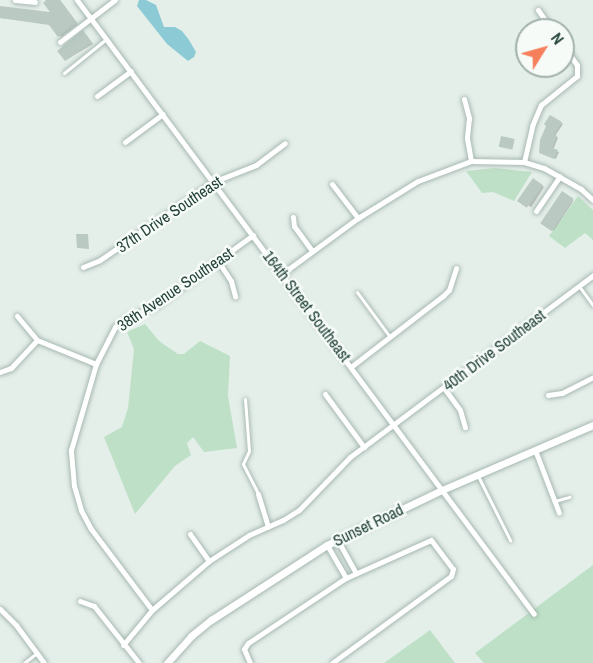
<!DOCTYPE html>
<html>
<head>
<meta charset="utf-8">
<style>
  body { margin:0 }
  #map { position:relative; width:593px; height:663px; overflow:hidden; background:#e5efea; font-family:"Archivo Narrow",sans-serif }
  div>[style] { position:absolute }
  .green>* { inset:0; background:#bee0c7 }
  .water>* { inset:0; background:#8ccbd5 }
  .shadow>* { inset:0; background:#0003; transform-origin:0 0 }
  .building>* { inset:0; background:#bacac3; transform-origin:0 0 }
  .roads { filter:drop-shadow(0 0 2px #a7b8b1) drop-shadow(0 0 2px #a7b8b1) }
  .service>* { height:3px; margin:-1.5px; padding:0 1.5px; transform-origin:1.5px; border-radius:1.5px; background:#fff }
  .minor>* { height:5px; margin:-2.5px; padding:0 2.5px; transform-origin:2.5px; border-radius:2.5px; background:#fff }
  .tertiary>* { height:7px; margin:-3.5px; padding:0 3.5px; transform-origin:3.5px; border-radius:3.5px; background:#fff }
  span { translate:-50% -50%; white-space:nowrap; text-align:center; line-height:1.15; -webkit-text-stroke:5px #f6fbf8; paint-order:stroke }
  .street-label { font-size:16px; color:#234239 }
  .north { position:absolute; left:515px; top:18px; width:60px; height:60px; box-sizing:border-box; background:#f6fbf8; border:2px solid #a2b1ac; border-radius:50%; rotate:53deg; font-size:16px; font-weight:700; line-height:24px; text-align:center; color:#234239 }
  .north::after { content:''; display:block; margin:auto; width:21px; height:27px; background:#f67f5c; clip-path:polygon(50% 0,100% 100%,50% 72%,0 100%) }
</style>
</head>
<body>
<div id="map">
  <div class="green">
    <div style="clip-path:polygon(495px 168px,532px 172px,514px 201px,493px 192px,482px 193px,466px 171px)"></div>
    <div style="clip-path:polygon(578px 196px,593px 210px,593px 240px,585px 233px,565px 248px,549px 236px)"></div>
    <div style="clip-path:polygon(145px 324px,159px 341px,178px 354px,184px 354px,200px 341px,230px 356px,228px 396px,237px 448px,204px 452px,193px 437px,187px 443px,191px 455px,175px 466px,135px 514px,104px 437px,122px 427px,128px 408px,134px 349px,127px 332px)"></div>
    <div style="clip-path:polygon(593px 565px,593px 663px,484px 663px,475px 653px)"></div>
    <div style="clip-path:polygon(430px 630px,455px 663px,384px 663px)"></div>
  </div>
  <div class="water">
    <div style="clip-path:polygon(139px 0,146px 0,156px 5px,164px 27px,175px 27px,182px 31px,189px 40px,196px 52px,194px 57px,188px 61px,167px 44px,137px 6px)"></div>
  </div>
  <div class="shadow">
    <div style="clip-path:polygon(52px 0,60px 0,78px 24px,61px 37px,50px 24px,0 18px,0 7px,53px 14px)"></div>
    <div style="clip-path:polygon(85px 33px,93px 44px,66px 60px)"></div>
    <div style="clip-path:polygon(551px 117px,563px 124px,555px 136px,558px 138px,553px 150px,559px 152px,556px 159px,542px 153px)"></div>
    <div style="left:533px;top:180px;width:13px;height:24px;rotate:32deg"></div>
    <div style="left:562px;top:193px;width:14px;height:36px;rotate:34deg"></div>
  </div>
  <div class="building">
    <div style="clip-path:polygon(46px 0,60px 0,77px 23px,58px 37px,49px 25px,0 18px,0 6px,50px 12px,43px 3px)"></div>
    <div style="clip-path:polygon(83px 30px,92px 43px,65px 61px,57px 51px)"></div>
    <div style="clip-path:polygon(550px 115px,562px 122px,554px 134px,557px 136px,552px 148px,558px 150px,554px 159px,539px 153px,540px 140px,546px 126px,544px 124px)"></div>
    <div style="left:501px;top:136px;width:14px;height:11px;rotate:12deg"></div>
    <div style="left:533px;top:178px;width:12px;height:28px;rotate:35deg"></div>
    <div style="left:562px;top:191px;width:14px;height:39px;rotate:34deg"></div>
    <div style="clip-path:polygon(76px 234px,88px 234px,89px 249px,77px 248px)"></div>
  </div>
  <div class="roads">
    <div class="service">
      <div style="left:64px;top:73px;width:53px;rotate:-38.8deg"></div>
      <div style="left:579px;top:286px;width:24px;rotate:54deg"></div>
      <div style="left:357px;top:292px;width:56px;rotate:53.7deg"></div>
      <div style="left:245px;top:399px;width:52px;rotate:85.6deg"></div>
      <div style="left:249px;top:451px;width:14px;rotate:115deg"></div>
      <div style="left:243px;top:464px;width:34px;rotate:63deg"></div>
      <div style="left:478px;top:476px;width:72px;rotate:63.4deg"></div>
      <div style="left:555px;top:501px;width:15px;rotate:-16deg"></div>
      <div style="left:24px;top:663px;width:16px;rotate:-38deg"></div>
    </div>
    <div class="minor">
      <div style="left:15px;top:0;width:20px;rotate:6deg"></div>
      <div style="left:77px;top:0;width:765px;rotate:53.34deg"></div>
      <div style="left:538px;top:10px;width:24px;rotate:55deg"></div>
      <div style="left:60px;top:42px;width:69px;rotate:-37.4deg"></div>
      <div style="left:97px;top:96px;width:42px;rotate:-36.3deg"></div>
      <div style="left:464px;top:99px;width:20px;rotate:75deg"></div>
      <div style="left:469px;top:118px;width:20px;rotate:96deg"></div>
      <div style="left:467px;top:138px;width:23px;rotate:80deg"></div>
      <div style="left:125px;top:142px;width:47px;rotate:-36.4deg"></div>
      <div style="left:524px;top:162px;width:37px;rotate:-77deg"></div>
      <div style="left:532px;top:126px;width:23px;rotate:-67deg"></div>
      <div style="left:541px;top:105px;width:46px;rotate:-38.9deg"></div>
      <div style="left:577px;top:76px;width:11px;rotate:-90deg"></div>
      <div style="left:577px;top:65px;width:24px;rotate:-125deg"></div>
      <div style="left:332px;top:184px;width:43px;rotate:52.6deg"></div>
      <div style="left:536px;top:211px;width:42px;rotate:-55.6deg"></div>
      <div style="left:293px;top:217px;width:9px;rotate:84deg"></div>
      <div style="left:294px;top:226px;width:31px;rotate:54deg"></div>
      <div style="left:218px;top:261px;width:24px;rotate:57deg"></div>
      <div style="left:231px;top:281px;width:16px;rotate:75deg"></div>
      <div style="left:83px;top:267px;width:18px;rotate:-22deg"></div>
      <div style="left:100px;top:260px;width:137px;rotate:-34.6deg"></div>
      <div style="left:213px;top:182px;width:46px;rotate:-21.6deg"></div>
      <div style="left:256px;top:165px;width:36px;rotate:-37deg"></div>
      <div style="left:283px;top:273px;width:93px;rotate:-36.3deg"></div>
      <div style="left:358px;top:218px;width:70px;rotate:-31.7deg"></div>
      <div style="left:418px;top:181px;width:57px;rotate:-20.7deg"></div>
      <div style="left:471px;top:161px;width:53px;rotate:1.1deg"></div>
      <div style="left:524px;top:162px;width:21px;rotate:17deg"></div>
      <div style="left:544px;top:168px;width:43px;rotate:29.6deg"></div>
      <div style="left:581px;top:189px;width:16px;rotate:43deg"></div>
      <div style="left:17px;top:316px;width:31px;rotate:50deg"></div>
      <div style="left:37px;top:340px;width:64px;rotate:22.1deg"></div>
      <div style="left:352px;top:366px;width:115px;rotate:-37.6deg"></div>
      <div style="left:443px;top:296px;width:8px;rotate:-45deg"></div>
      <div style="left:449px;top:290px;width:23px;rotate:-72deg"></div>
      <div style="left:0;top:372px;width:12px;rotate:-20deg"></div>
      <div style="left:11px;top:368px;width:38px;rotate:-47deg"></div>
      <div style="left:444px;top:388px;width:27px;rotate:54deg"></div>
      <div style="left:460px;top:410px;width:18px;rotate:74deg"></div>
      <div style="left:325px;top:394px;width:66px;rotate:53.7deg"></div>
      <div style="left:548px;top:395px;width:14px;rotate:-8deg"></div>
      <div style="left:562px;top:393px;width:35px;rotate:-27deg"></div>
      <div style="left:535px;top:450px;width:67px;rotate:69.1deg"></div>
      <div style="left:258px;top:494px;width:34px;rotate:73deg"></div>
      <div style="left:190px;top:534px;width:33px;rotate:55deg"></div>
      <div style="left:337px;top:539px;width:39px;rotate:61deg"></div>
      <div style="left:327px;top:545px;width:38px;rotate:60deg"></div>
      <div style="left:80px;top:601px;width:15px;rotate:20deg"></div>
      <div style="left:94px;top:606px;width:73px;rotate:51.7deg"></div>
      <div style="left:0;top:609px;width:23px;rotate:45deg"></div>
      <div style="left:16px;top:625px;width:47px;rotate:53.6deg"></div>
      <div style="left:152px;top:610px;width:101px;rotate:-127deg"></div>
      <div style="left:91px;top:529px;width:21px;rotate:-118deg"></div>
      <div style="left:81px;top:510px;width:25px;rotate:-106deg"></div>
      <div style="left:74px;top:486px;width:36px;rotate:-95deg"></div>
      <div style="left:71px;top:450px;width:90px;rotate:-73.8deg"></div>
      <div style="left:96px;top:364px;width:42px;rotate:-62.8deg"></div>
      <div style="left:115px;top:327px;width:18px;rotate:-34deg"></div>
      <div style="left:130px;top:317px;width:27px;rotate:-24deg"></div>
      <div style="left:155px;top:306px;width:121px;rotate:-35.9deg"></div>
      <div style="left:123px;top:645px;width:45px;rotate:-50.4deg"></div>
      <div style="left:152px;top:610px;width:75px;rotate:-40.7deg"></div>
      <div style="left:209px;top:561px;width:48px;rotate:-33deg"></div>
      <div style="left:249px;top:535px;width:37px;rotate:-24deg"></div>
      <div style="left:283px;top:520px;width:19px;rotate:-32deg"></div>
      <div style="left:299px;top:510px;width:74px;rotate:-46.1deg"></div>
      <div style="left:350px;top:457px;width:304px;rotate:-36.8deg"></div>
      <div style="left:250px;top:663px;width:15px;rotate:-113deg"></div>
      <div style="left:244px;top:649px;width:7px;rotate:-56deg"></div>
      <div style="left:248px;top:643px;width:118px;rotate:-33.6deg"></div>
      <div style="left:346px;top:578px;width:93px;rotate:-24.1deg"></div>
      <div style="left:431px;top:540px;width:36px;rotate:53deg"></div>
      <div style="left:453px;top:569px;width:7px;rotate:106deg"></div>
      <div style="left:451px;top:576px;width:147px;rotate:143.8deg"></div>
    </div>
    <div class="tertiary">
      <div style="left:167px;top:663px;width:36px;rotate:-48deg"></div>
      <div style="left:191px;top:636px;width:26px;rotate:-39deg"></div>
      <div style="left:211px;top:620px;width:138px;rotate:-32.9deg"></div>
      <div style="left:327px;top:545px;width:127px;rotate:-25.6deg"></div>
      <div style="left:442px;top:490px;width:164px;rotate:-23.3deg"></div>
    </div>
  </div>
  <div class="street-label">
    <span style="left:169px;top:214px;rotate:-34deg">37th Drive Southeast</span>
    <span style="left:175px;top:289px;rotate:-34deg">38th Avenue Southeast</span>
    <span style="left:307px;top:306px;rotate:53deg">164th Street Southeast</span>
    <span style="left:494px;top:350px;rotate:-37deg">40th Drive Southeast</span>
    <span style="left:368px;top:525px;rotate:-26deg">Sunset Road</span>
  </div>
  <div class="north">N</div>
</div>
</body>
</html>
